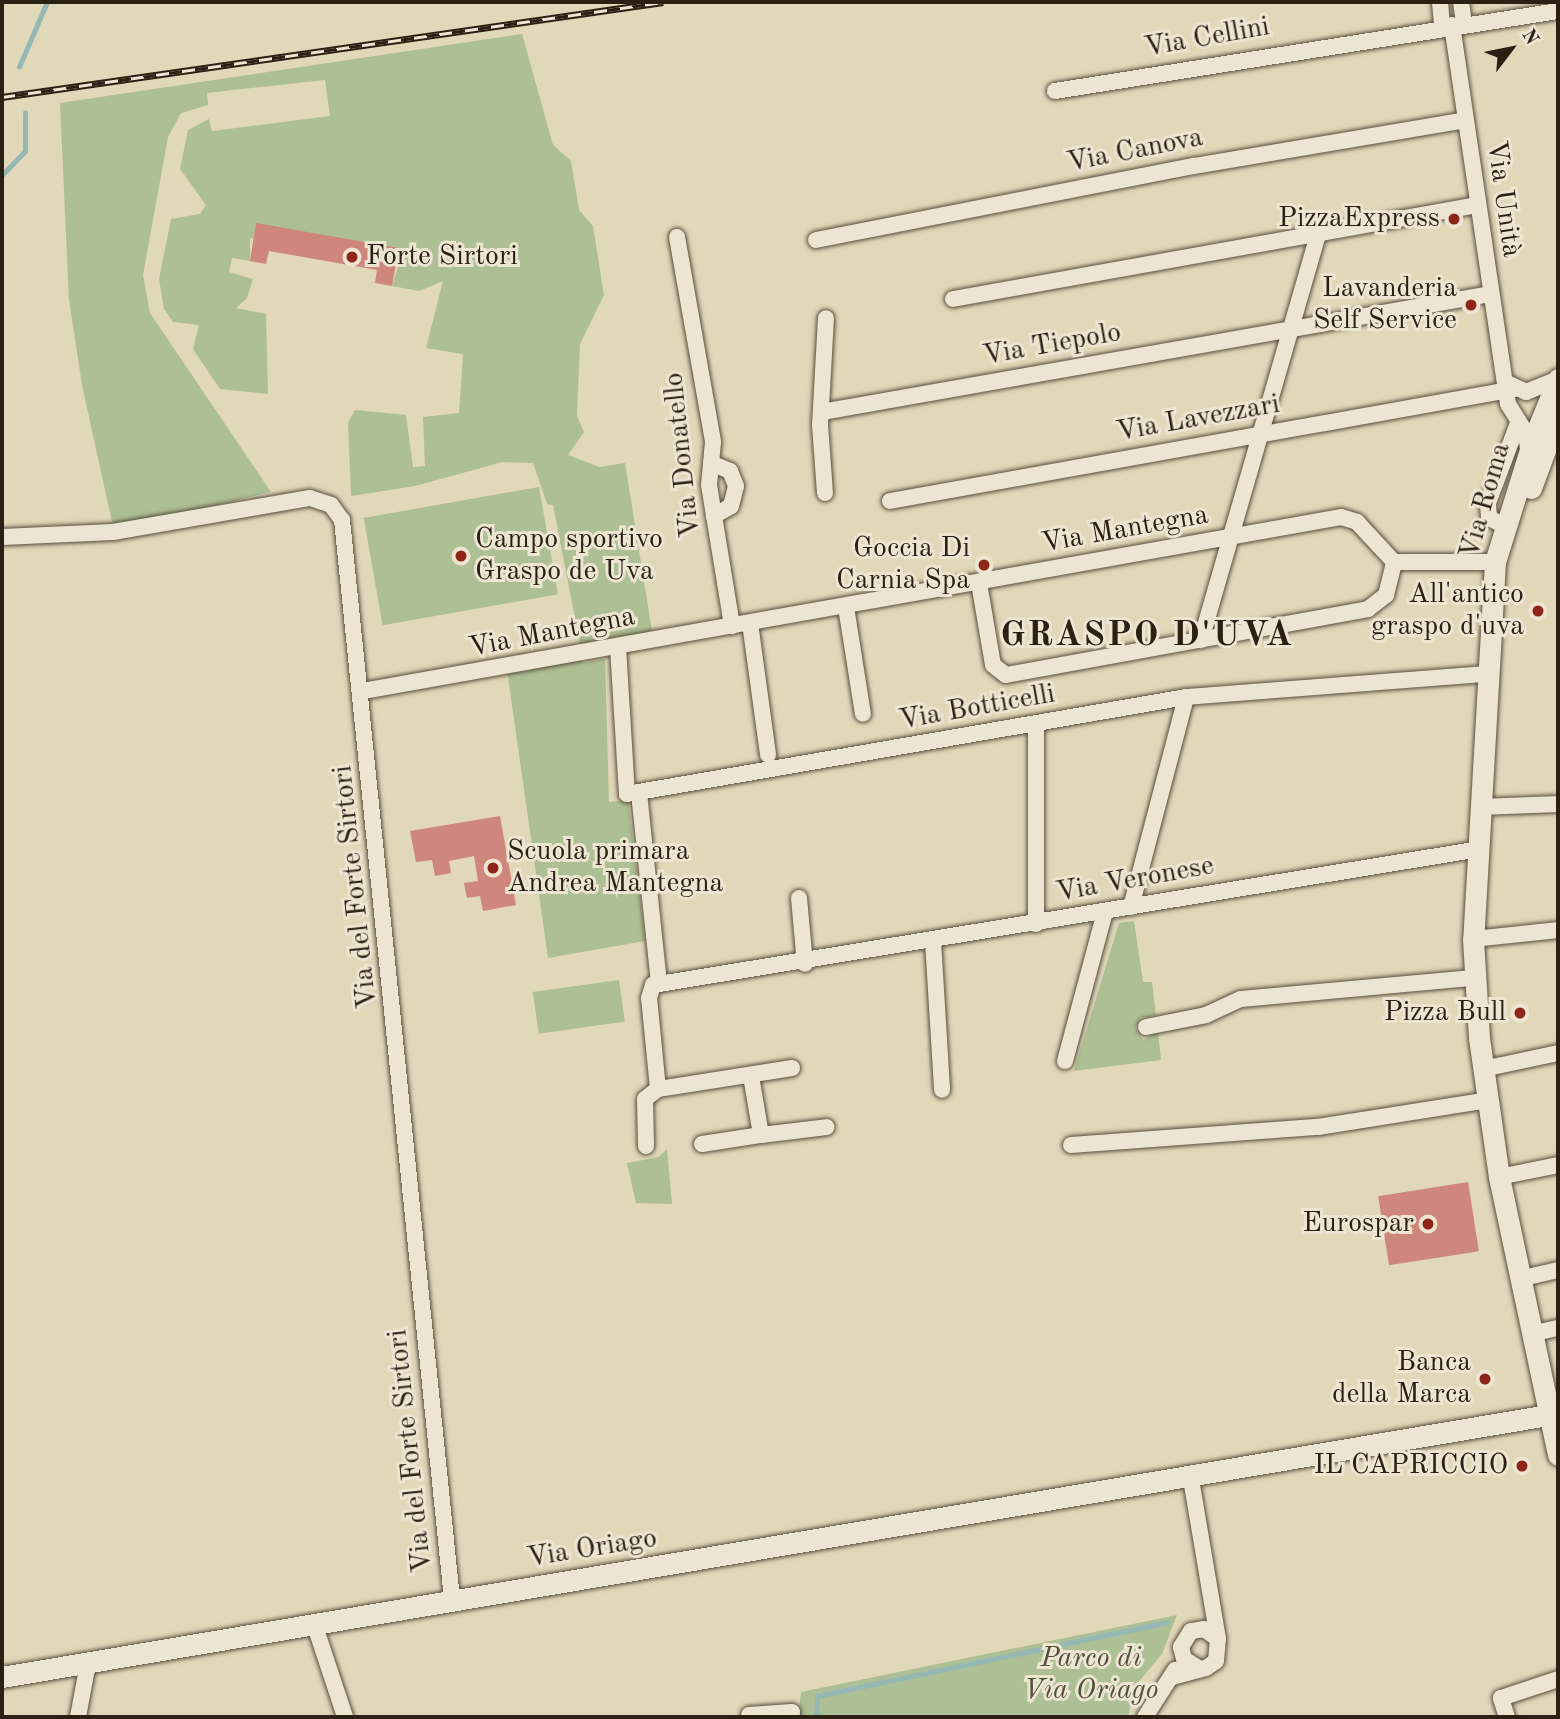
<!DOCTYPE html>
<html>
<head>
<meta charset="utf-8">
<style>
  body { margin:0 }
  #map { position:relative; width:1560px; height:1719px; overflow:hidden; background:#e1d7b9; font-family:"Old Standard TT",serif }
  div>[style] { position:absolute }
  .green>* { inset:0; background:#adbf94; transform-origin:0 0 }
  .stream>* { height:4.5px; margin:-2.25px; padding:0 2.25px; transform-origin:2.25px; border-radius:2.25px; background:#95b8b5 }
  .building>* { inset:0; background:#cf867d; transform-origin:0 0 }
  .roads { filter:drop-shadow(0 0 2px #584e3d) drop-shadow(0 0 2px #584e3d) }
  .street>* { height:16px; margin:-8px; padding:0 8px; transform-origin:8px; border-radius:8px; background:#ece5d2 }
  .secondary>* { height:21px; margin:-10.5px; padding:0 10.5px; transform-origin:10.5px; border-radius:10.5px; background:#ece5d2 }
  .rail>* { height:7px; margin-top:-3.5px; transform-origin:0; background:repeating-linear-gradient(90deg,#ece5d2 0 13px,#2a2014 0 26px); box-sizing:border-box; border-block:2px solid #2a2014 }
  .dots>* { width:19px; height:19px; translate:-50% -50%; box-sizing:border-box; border:4px solid #ece5d2; border-radius:50% }
  span { translate:-50% -50%; white-space:nowrap; text-align:center; line-height:1.15; -webkit-text-stroke:6px #ece5d2; paint-order:stroke }
  .street-label { font-size:28px; color:#2a2014 }
  .poi-label { font-size:28px; color:#2a2014 }
  .right { translate:-100% -50%; text-align:right }
  .left { translate:0 -50%; text-align:left }
  .park-label { font-size:28px; color:#51503a; font-style:italic }
  .district-label { font-size:35px; color:#2a2014; font-weight:700; letter-spacing:2px }
  .frame { position:absolute; inset:0; border:4px solid #2a2014; pointer-events:none }
  .north { position:absolute; left:1476px; top:14px; width:70px; height:70px; -webkit-text-stroke:5px #ece5d2; paint-order:stroke; rotate:58deg; font-size:19px; font-weight:700; line-height:28px; text-align:center; color:#2a2014 }
  .north::after { content:''; display:block; margin:auto; width:24px; height:32px; background:#2a2014; clip-path:polygon(50% 0,100% 100%,50% 72%,0 100%) }
</style>
</head>
<body>
<div id="map">
  <div class="green">
    <div style="clip-path:polygon(522px 34px,553px 145px,571px 161px,579px 210px,593px 226px,604px 295px,580px 344px,577px 416px,584px 432px,568px 455px,599px 467px,625px 463px,652px 631px,580px 644px,553px 505px,547px 504px,533px 463px,503px 462px,415px 486px,351px 496px,348px 423px,355px 410px,406px 415px,413px 467px,425px 466px,423px 417px,459px 413px,463px 354px,426px 348px,443px 281px,419px 291px,392px 286px,399px 264px,250px 238px,250px 261px,232px 258px,229px 272px,253px 279px,247px 298px,236px 308px,266px 314px,268px 394px,220px 389px,193px 349px,199px 325px,173px 322px,164px 309px,159px 279px,171px 219px,200px 214px,206px 205px,180px 169px,188px 130px,209px 119px,212px 131px,330px 116px,325px 80px,207px 93px,208px 105px,181px 113px,168px 137px,143px 275px,150px 313px,271px 492px,121px 528px,112px 522px,82px 385px,69px 300px,60px 103px)"></div>
    <div style="left:539px;top:487px;width:109px;height:178px;rotate:80deg"></div>
    <div style="clip-path:polygon(580px 657px,583px 663px,605px 659px,609px 802px,628px 800px,645px 941px,548px 958px,507px 670px)"></div>
    <div style="clip-path:polygon(1134px 921px,1143px 982px,1152px 982px,1156px 1015px,1141px 1018px,1135px 1028px,1143px 1040px,1158px 1032px,1161px 1060px,1074px 1071px,1119px 923px)"></div>
    <div style="left:619px;top:980px;width:42px;height:87px;rotate:82deg"></div>
    <div style="clip-path:polygon(667px 1149px,672px 1204px,636px 1203px,627px 1163px,659px 1157px)"></div>
    <div style="clip-path:polygon(1177px 1615px,1162px 1654px,1136px 1685px,1128px 1717px,798px 1717px,801px 1692px)"></div>
  </div>
  <div class="stream">
    <div style="left:19px;top:67px;width:71px;rotate:-66.7deg"></div>
    <div style="left:2px;top:175px;width:33px;rotate:-46deg"></div>
    <div style="left:25px;top:151px;width:38px;rotate:-90deg"></div>
    <div style="left:816px;top:1717px;width:21px;rotate:-87deg"></div>
    <div style="left:817px;top:1696px;width:358px;rotate:-11.9deg"></div>
  </div>
  <div class="building">
    <div style="clip-path:polygon(256px 223px,399px 248px,392px 286px,375px 283px,377px 270px,269px 251px,266px 264px,250px 261px)"></div>
    <div style="clip-path:polygon(500px 816px,516px 905px,483px 911px,480px 896px,467px 898px,464px 883px,478px 881px,474px 856px,449px 861px,451px 873px,435px 876px,432px 860px,416px 862px,410px 831px)"></div>
    <div style="left:1468px;top:1182px;width:70px;height:91px;rotate:81deg"></div>
  </div>
  <div class="roads">
    <div class="street">
      <div style="left:1440px;top:2px;width:24px;rotate:85deg"></div>
      <div style="left:1461px;top:2px;width:21px;rotate:82deg"></div>
      <div style="left:1452px;top:25px;width:383px;rotate:81.6deg"></div>
      <div style="left:1508px;top:404px;width:34px;rotate:58deg"></div>
      <div style="left:1526px;top:433px;width:17px;rotate:83deg"></div>
      <div style="left:1055px;top:91px;width:509px;rotate:-9.04deg"></div>
      <div style="left:677px;top:237px;width:208px;rotate:80deg"></div>
      <div style="left:713px;top:442px;width:43px;rotate:95.3deg"></div>
      <div style="left:709px;top:485px;width:143px;rotate:80.7deg"></div>
      <div style="left:816px;top:240px;width:385px;rotate:-11.1deg"></div>
      <div style="left:1194px;top:166px;width:275px;rotate:-9.6deg"></div>
      <div style="left:953px;top:299px;width:532px;rotate:-10.17deg"></div>
      <div style="left:1507px;top:383px;width:21px;rotate:25deg"></div>
      <div style="left:1526px;top:392px;width:35px;rotate:-22deg"></div>
      <div style="left:822px;top:412px;width:678px;rotate:-10.02deg"></div>
      <div style="left:711px;top:463px;width:21px;rotate:23deg"></div>
      <div style="left:730px;top:471px;width:16px;rotate:68deg"></div>
      <div style="left:736px;top:486px;width:21px;rotate:104deg"></div>
      <div style="left:731px;top:506px;width:20px;rotate:150deg"></div>
      <div style="left:825px;top:493px;width:68px;rotate:-94.2deg"></div>
      <div style="left:820px;top:425px;width:107px;rotate:-86.8deg"></div>
      <div style="left:890px;top:501px;width:635px;rotate:-10.16deg"></div>
      <div style="left:1505px;top:526px;width:18px;rotate:-153deg"></div>
      <div style="left:1489px;top:518px;width:15px;rotate:-94deg"></div>
      <div style="left:1488px;top:503px;width:85px;rotate:-69.4deg"></div>
      <div style="left:2px;top:537px;width:111px;rotate:-2.6deg"></div>
      <div style="left:113px;top:532px;width:200px;rotate:-9.8deg"></div>
      <div style="left:310px;top:498px;width:22px;rotate:18deg"></div>
      <div style="left:331px;top:505px;width:19px;rotate:54deg"></div>
      <div style="left:342px;top:520px;width:1086px;rotate:84.18deg"></div>
      <div style="left:979px;top:583px;width:83px;rotate:80.3deg"></div>
      <div style="left:993px;top:665px;width:16px;rotate:38deg"></div>
      <div style="left:1006px;top:675px;width:368px;rotate:-10.3deg"></div>
      <div style="left:1368px;top:609px;width:23px;rotate:-38deg"></div>
      <div style="left:1386px;top:595px;width:34px;rotate:-76deg"></div>
      <div style="left:846px;top:607px;width:108px;rotate:81deg"></div>
      <div style="left:750px;top:623px;width:133px;rotate:82.2deg"></div>
      <div style="left:1201px;top:640px;width:423px;rotate:-73.9deg"></div>
      <div style="left:618px;top:647px;width:147px;rotate:86.5deg"></div>
      <div style="left:627px;top:794px;width:567px;rotate:-9.84deg"></div>
      <div style="left:1186px;top:697px;width:300px;rotate:-4.4deg"></div>
      <div style="left:363px;top:691px;width:993px;rotate:-10.09deg"></div>
      <div style="left:1341px;top:517px;width:17px;rotate:17deg"></div>
      <div style="left:1357px;top:522px;width:54px;rotate:47.2deg"></div>
      <div style="left:1394px;top:562px;width:101px"></div>
      <div style="left:639px;top:793px;width:190px;rotate:84deg"></div>
      <div style="left:1480px;top:807px;width:78px;rotate:-2.2deg"></div>
      <div style="left:799px;top:898px;width:66px;rotate:84.8deg"></div>
      <div style="left:1131px;top:907px;width:217px;rotate:-75.3deg"></div>
      <div style="left:1036px;top:924px;width:199px;rotate:-90deg"></div>
      <div style="left:1473px;top:939px;width:85px;rotate:-6deg"></div>
      <div style="left:933px;top:941px;width:149px;rotate:86.5deg"></div>
      <div style="left:1146px;top:1027px;width:61px;rotate:-11.3deg"></div>
      <div style="left:1206px;top:1015px;width:38px;rotate:-25deg"></div>
      <div style="left:1241px;top:999px;width:233px;rotate:-5.2deg"></div>
      <div style="left:1065px;top:1061px;width:154px;rotate:-75deg"></div>
      <div style="left:792px;top:1068px;width:136px;rotate:171.1deg"></div>
      <div style="left:658px;top:1089px;width:91px;rotate:-95.6deg"></div>
      <div style="left:649px;top:998px;width:14px;rotate:-73deg"></div>
      <div style="left:653px;top:985px;width:832px;rotate:-9.34deg"></div>
      <div style="left:1483px;top:1069px;width:77px;rotate:-12deg"></div>
      <div style="left:761px;top:1135px;width:66px;rotate:-6.9deg"></div>
      <div style="left:702px;top:1144px;width:60px;rotate:-8.7deg"></div>
      <div style="left:761px;top:1135px;width:60px;rotate:-99.6deg"></div>
      <div style="left:1071px;top:1145px;width:248px;rotate:-4.2deg"></div>
      <div style="left:1318px;top:1127px;width:172px;rotate:-9deg"></div>
      <div style="left:646px;top:1146px;width:47px;rotate:-91.2deg"></div>
      <div style="left:645px;top:1099px;width:16px;rotate:-38deg"></div>
      <div style="left:1499px;top:1177px;width:60px;rotate:-11.5deg"></div>
      <div style="left:1519px;top:1279px;width:40px;rotate:-13deg"></div>
      <div style="left:1531px;top:1334px;width:28px;rotate:-13deg"></div>
      <div style="left:1191px;top:1479px;width:162px;rotate:80.4deg"></div>
      <div style="left:314px;top:1623px;width:99px;rotate:71.7deg"></div>
      <div style="left:1172px;top:1677px;width:35px;rotate:-15deg"></div>
      <div style="left:1206px;top:1668px;width:12px;rotate:-35deg"></div>
      <div style="left:1216px;top:1661px;width:22px;rotate:-85deg"></div>
      <div style="left:1218px;top:1639px;width:17px;rotate:-144deg"></div>
      <div style="left:1204px;top:1629px;width:13px;rotate:171deg"></div>
      <div style="left:1191px;top:1631px;width:19px;rotate:122deg"></div>
      <div style="left:1181px;top:1647px;width:12px;rotate:76deg"></div>
      <div style="left:1184px;top:1659px;width:19px;rotate:32deg"></div>
      <div style="left:749px;top:1715px;width:43px;rotate:-4deg"></div>
      <div style="left:792px;top:1712px;width:5px;rotate:101deg"></div>
      <div style="left:78px;top:1717px;width:55px;rotate:-79.5deg"></div>
      <div style="left:1145px;top:1717px;width:56px;rotate:-57.4deg"></div>
      <div style="left:1507px;top:1717px;width:20px;rotate:-108deg"></div>
      <div style="left:1501px;top:1698px;width:60px;rotate:-18.4deg"></div>
    </div>
    <div class="secondary">
      <div style="left:1558px;top:379px;width:66px;rotate:112.3deg"></div>
      <div style="left:1533px;top:440px;width:128px;rotate:107.3deg"></div>
      <div style="left:1495px;top:562px;width:378px;rotate:93.3deg"></div>
      <div style="left:1473px;top:939px;width:99px;rotate:86.5deg"></div>
      <div style="left:1479px;top:1038px;width:140px;rotate:81.8deg"></div>
      <div style="left:1499px;top:1177px;width:284px;rotate:78deg"></div>
      <div style="left:1531px;top:488px;width:78px;rotate:-69.7deg"></div>
      <div style="left:2px;top:1677px;width:1568px;rotate:-9.62deg"></div>
    </div>
  </div>
  <div class="rail">
    <div style="left:2px;top:97px;width:668px;rotate:-8.18deg"></div>
  </div>
  <div class="dots">
    <div style="left:1454px;top:219px;background:#8f2418"></div>
    <div style="left:352px;top:257px;background:#8f2418"></div>
    <div style="left:1471px;top:305px;background:#8f2418"></div>
    <div style="left:461px;top:556px;background:#8f2418"></div>
    <div style="left:984px;top:565px;background:#8f2418"></div>
    <div style="left:1538px;top:611px;background:#8f2418"></div>
    <div style="left:493px;top:868px;background:#8f2418"></div>
    <div style="left:1520px;top:1013px;background:#8f2418"></div>
    <div style="left:1428px;top:1224px;background:#8f2418"></div>
    <div style="left:1485px;top:1379px;background:#8f2418"></div>
    <div style="left:1522px;top:1466px;background:#8f2418"></div>
  </div>
  <div class="street-label">
    <span style="left:1207px;top:38px;rotate:-10deg">Via Cellini</span>
    <span style="left:1135px;top:151px;rotate:-11deg">Via Canova</span>
    <span style="left:1503px;top:199px;rotate:82deg">Via Unità</span>
    <span style="left:1052px;top:345px;rotate:-10deg">Via Tiepolo</span>
    <span style="left:1198px;top:419px;rotate:-10deg">Via Lavezzari</span>
    <span style="left:683px;top:455px;rotate:-96deg">Via Donatello</span>
    <span style="left:1486px;top:501px;rotate:-74deg">Via Roma</span>
    <span style="left:1125px;top:530px;rotate:-10deg">Via Mantegna</span>
    <span style="left:552px;top:633px;rotate:-11deg">Via Mantegna</span>
    <span style="left:977px;top:708px;rotate:-10deg">Via Botticelli</span>
    <span style="left:1135px;top:880px;rotate:-10deg">Via Veronese</span>
    <span style="left:356px;top:887px;rotate:-96deg">Via del Forte Sirtori</span>
    <span style="left:411px;top:1451px;rotate:-96deg">Via del Forte Sirtori</span>
    <span style="left:592px;top:1549px;rotate:-9deg">Via Oriago</span>
  </div>
  <div class="poi-label">
    <span class="right" style="left:1440px;top:219px">PizzaExpress</span>
    <span class="left" style="left:366px;top:257px">Forte Sirtori</span>
    <span class="right" style="left:1457px;top:305px">Lavanderia<br>Self Service</span>
    <span class="left" style="left:475px;top:556px">Campo sportivo<br>Graspo de Uva</span>
    <span class="right" style="left:970px;top:565px">Goccia Di<br>Carnia Spa</span>
    <span class="right" style="left:1524px;top:611px">All'antico<br>graspo d'uva</span>
    <span class="left" style="left:507px;top:868px">Scuola primara<br>Andrea Mantegna</span>
    <span class="right" style="left:1506px;top:1013px">Pizza Bull</span>
    <span class="right" style="left:1414px;top:1224px">Eurospar</span>
    <span class="right" style="left:1471px;top:1379px">Banca<br>della Marca</span>
    <span class="right" style="left:1508px;top:1466px">IL CAPRICCIO</span>
  </div>
  <div class="park-label">
    <span style="left:1091px;top:1675px">Parco di<br>Via Oriago</span>
  </div>
  <div class="district-label">
    <span style="left:1147px;top:636px">GRASPO D'UVA</span>
  </div>
  <div class="frame"></div>
  <div class="north">N</div>
</div>
</body>
</html>
